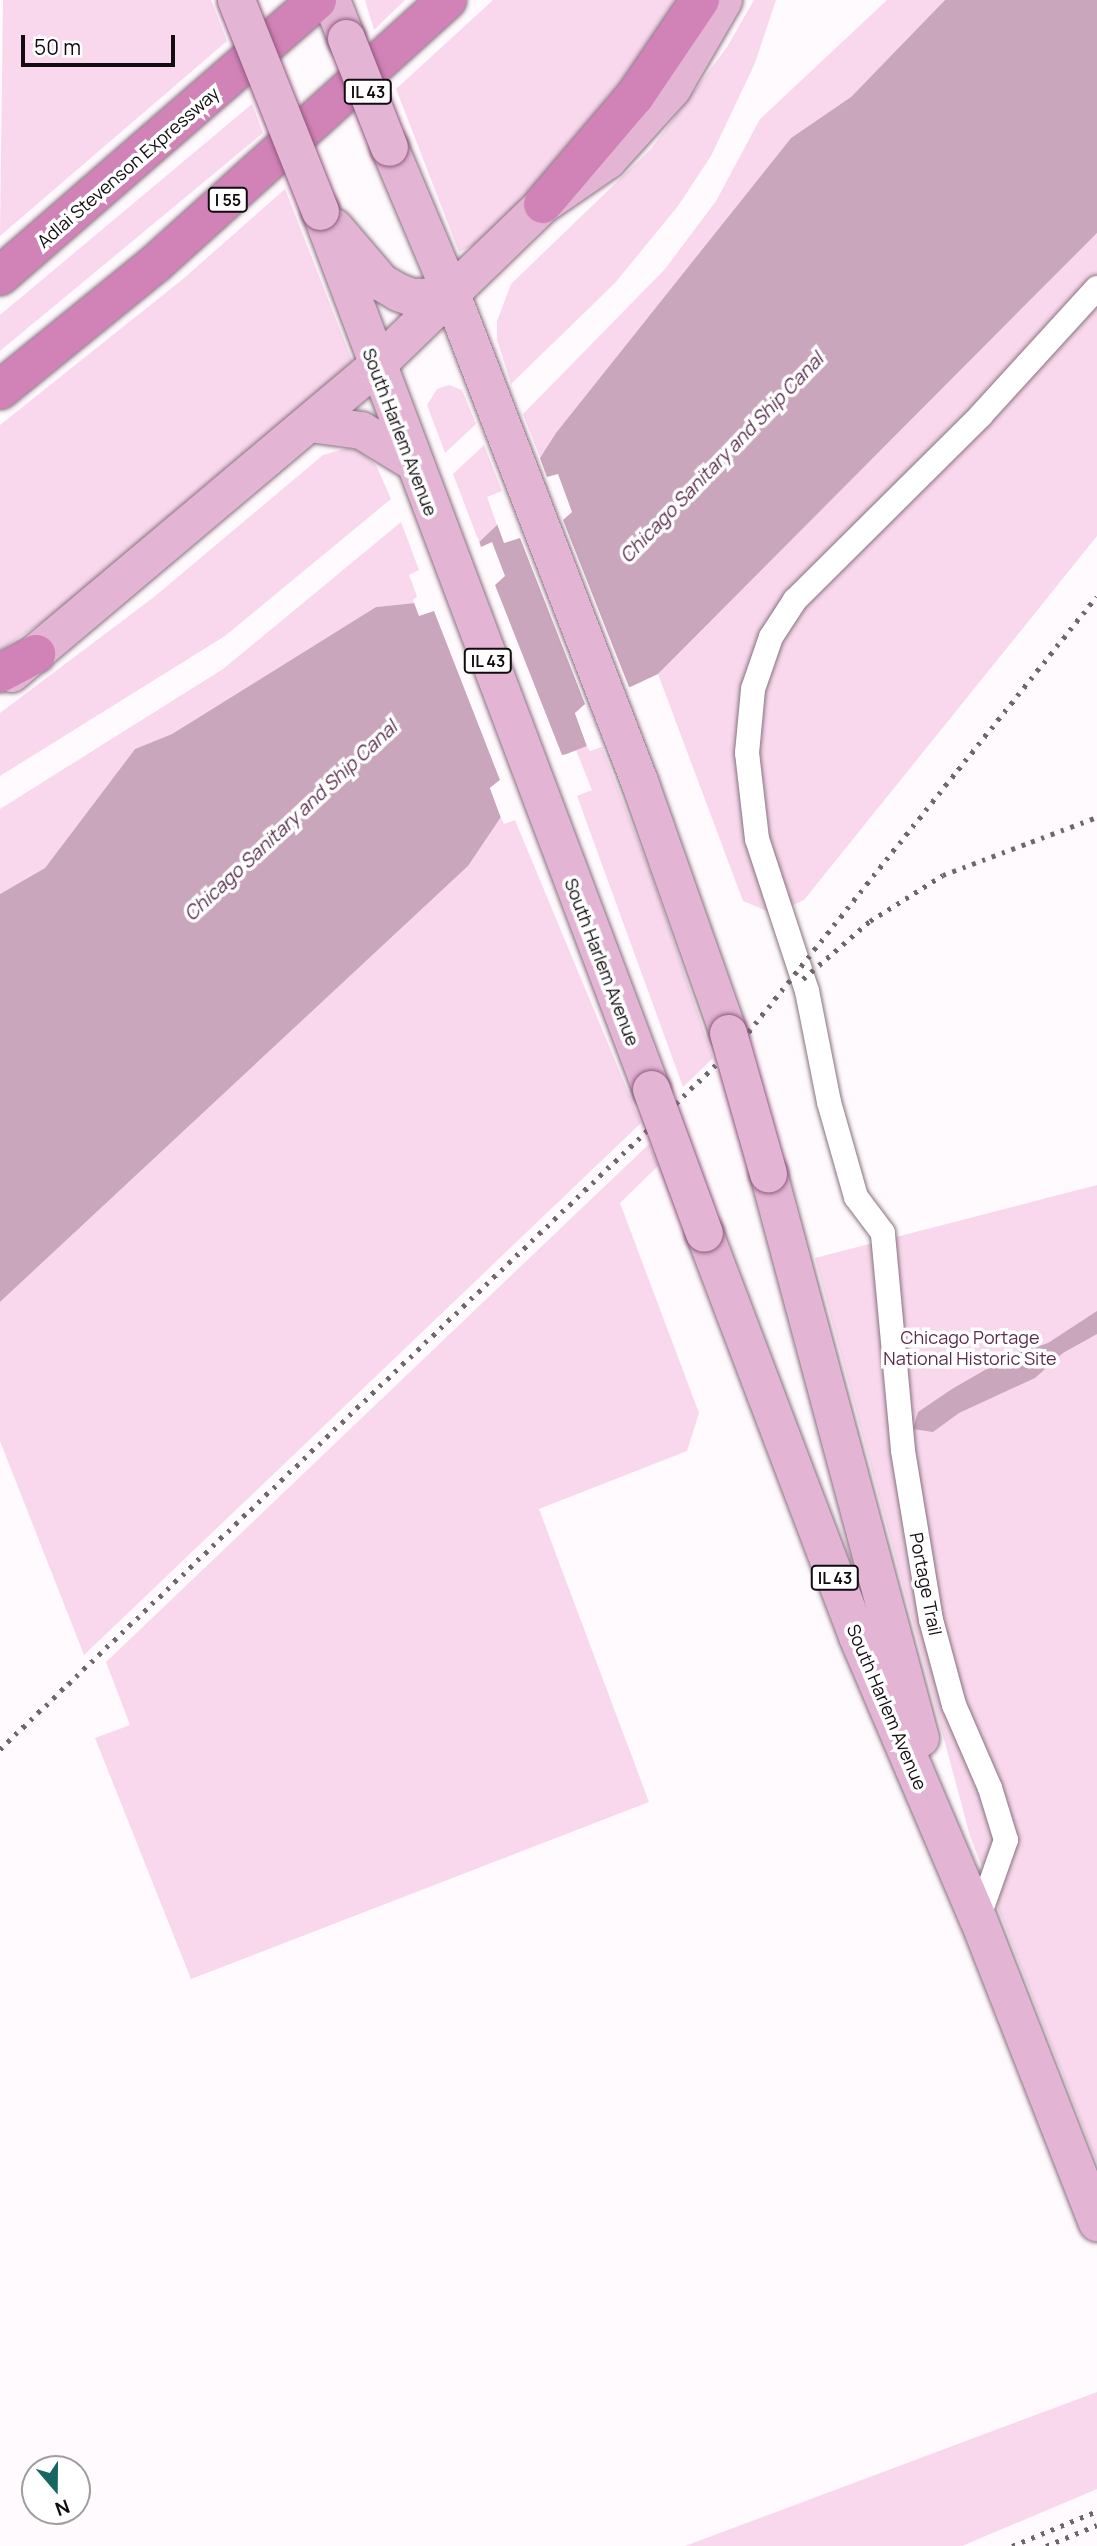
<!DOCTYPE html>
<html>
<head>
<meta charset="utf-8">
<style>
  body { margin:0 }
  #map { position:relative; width:1097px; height:2546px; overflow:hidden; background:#fffafd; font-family:Manrope,sans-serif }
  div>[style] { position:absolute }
  .green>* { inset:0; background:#f9d8ed }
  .water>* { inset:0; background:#c9a6bc }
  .pier>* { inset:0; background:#fffafd }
  .roads { filter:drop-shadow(0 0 2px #87727f) drop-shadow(0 0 2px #87727f) }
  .minor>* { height:24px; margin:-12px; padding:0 12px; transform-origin:12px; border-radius:12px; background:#fff }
  .primary>* { height:37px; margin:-18.5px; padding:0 18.5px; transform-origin:18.5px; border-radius:18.5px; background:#e3b4d4 }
  .motorway>* { height:38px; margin:-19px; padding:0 19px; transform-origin:19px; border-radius:19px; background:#d182b7 }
  .rail>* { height:5px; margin-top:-2.5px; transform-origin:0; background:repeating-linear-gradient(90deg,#6d676b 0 3.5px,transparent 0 10.5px) }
  .bridges { filter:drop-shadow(0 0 2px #8e587d) drop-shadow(0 0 2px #8e587d) }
  .primary-bridge>* { height:37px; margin:-18.5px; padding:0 18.5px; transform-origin:18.5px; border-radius:18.5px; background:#e3b4d4 }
  span { translate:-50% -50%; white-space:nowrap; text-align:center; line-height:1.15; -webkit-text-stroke:7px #fff; paint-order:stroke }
  .shield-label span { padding:2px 5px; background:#fff; border:2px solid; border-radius:5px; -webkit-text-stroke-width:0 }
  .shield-label { font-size:16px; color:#120b10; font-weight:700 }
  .street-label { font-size:18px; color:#120b10 }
  .park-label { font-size:18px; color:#5b2d4d }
  .water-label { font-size:19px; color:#5c2d4d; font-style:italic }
  .north { position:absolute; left:21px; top:2455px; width:70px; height:70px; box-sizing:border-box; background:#fff; border:2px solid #a09d9f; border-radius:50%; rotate:160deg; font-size:19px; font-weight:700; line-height:28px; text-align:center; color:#120b10 }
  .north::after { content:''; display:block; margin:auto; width:24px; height:32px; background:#186662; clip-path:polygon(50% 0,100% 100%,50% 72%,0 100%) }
  .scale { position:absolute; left:21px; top:35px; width:154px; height:32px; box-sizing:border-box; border:4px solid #120b10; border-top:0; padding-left:9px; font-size:21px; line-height:24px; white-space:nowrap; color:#120b10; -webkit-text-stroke:5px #fff; paint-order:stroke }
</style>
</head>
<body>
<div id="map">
  <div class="green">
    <div style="clip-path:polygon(3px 0,211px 0,227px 41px,0 236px)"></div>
    <div style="clip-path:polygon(365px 0,405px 0,374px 30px)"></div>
    <div style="clip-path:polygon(493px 0,682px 0,633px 75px,492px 237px,459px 252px,396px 89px)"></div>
    <div style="clip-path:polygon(754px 0,776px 0,755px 63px,711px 156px,678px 206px,615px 283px,511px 384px,497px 340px,497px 321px,511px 284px,650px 150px,727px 47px)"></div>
    <div style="clip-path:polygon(887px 0,945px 0,851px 97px,791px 138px,540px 457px,523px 414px,665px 269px,716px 201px,760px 119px)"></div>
    <div style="clip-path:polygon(252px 104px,263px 133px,0 351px,0 315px)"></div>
    <div style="clip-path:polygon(285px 189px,353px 363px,71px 603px,0 650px,0 425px,183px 279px)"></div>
    <div style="clip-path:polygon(1097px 233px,1097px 536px,804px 900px,774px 914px,743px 901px,658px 674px)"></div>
    <div style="clip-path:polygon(449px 385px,462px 390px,476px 424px,445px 453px,427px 405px,437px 389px)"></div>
    <div style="clip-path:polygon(484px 445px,502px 491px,487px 497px,497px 525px,479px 542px,453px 474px)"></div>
    <div style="clip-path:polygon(347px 448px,360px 451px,376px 465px,391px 499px,225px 636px,0 776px,0 713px,154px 597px,323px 455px)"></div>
    <div style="clip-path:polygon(401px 522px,419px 570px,409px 575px,417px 596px,415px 603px,376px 607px,172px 734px,135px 749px,45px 868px,0 894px,0 809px,223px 669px)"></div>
    <div style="clip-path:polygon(587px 746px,590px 751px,602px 747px,652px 877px,713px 1058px,683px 1087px,577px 796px,592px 790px,576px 750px)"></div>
    <div style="clip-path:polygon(501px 817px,504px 824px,515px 820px,641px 1123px,84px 1655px,0 1441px,0 1302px,468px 866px)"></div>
    <div style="clip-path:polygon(649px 1144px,658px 1166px,620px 1203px,699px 1413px,687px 1451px,539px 1509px,649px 1802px,191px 1979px,95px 1738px,130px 1725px,106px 1662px)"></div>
    <div style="clip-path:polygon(1097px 1185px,1097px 2163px,970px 1836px,815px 1258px)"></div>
    <div style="clip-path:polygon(1097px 2392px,1097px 2489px,962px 2546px,685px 2546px)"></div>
  </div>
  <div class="water">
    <div style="clip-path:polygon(945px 0,1097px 0,1097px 233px,658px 674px,575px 713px,587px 746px,500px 780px,490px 788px,501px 817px,468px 866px,0 1302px,0 894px,45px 868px,135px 749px,172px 734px,376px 607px,415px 603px,497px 525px,556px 433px,791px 138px,851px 97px)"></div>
    <div style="clip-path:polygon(1097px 1311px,1097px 1334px,1063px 1353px,1035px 1378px,959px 1413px,933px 1432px,913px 1429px,918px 1412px,952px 1389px,1009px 1356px,1048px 1343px)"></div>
  </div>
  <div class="pier">
    <div style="clip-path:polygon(538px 453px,547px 477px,558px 474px,572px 512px,563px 520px,629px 687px,644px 686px,579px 714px,588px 749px,575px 713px,585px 704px,520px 538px,504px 543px,496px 521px)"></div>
    <div style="clip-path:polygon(478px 538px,481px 547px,492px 542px,505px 576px,495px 585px,562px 755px,577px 753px,494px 789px,502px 821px,490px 788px,500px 780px,434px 611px,419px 616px,413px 600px)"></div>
  </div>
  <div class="roads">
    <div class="minor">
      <div style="left:978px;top:1919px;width:84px;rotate:-70.5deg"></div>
      <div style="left:1006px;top:1840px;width:54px;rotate:-107.1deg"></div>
      <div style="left:990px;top:1788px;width:90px;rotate:-113.4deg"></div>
      <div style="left:954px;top:1705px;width:88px;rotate:-105.1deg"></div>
      <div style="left:931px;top:1620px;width:172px;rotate:-99.4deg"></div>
      <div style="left:903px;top:1450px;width:218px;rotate:-95.3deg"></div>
      <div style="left:883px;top:1233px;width:45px;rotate:-126.9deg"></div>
      <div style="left:856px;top:1197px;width:99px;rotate:-105.9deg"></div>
      <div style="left:829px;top:1102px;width:113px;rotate:-101.2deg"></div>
      <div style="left:807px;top:991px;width:160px;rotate:-108.2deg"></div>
      <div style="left:757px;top:839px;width:87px;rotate:-96.6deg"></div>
      <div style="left:747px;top:753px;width:64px;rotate:-84.6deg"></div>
      <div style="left:753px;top:689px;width:55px;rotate:-70.9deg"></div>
      <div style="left:771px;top:637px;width:44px;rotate:-57deg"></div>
      <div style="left:795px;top:600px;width:262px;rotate:-44.8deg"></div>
      <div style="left:981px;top:415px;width:172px;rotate:-47.6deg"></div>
    </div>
    <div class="primary">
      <div style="left:331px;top:0;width:41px;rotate:68.5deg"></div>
      <div style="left:389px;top:147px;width:162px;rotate:67.1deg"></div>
      <div style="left:452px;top:296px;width:520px;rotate:68.92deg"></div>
      <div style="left:639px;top:781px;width:267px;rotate:70.5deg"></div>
      <div style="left:320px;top:211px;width:938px;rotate:69.34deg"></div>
      <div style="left:334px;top:227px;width:72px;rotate:49.5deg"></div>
      <div style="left:381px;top:282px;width:20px;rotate:30deg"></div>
      <div style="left:398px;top:292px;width:15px;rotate:20deg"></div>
      <div style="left:412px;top:297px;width:40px;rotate:-1.4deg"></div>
      <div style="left:309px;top:423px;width:52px;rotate:7.7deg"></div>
      <div style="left:361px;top:430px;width:60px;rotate:31.3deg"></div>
      <div style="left:11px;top:673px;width:476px;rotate:-40.1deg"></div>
      <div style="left:375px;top:366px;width:233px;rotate:-44deg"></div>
      <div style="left:543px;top:204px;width:78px;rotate:-34.5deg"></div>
      <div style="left:607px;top:160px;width:97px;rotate:-47.9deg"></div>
      <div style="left:672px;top:88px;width:102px;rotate:-59.9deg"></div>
      <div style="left:768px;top:1173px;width:585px;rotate:74.94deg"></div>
      <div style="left:704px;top:1233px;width:431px;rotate:69.2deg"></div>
      <div style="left:857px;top:1636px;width:308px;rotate:66.9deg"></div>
      <div style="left:978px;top:1919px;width:326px;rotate:68.6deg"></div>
    </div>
    <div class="motorway">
      <div style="left:543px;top:204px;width:142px;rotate:-49.6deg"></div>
      <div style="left:635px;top:96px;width:116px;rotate:-55.9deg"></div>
      <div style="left:0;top:276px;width:420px;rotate:-41deg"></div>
      <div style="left:0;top:390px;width:198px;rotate:-39.1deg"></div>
      <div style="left:154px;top:265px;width:395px;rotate:-42.1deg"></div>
      <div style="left:0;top:673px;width:41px;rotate:-27.8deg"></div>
    </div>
  </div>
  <div class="rail">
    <div style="left:803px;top:979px;width:89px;rotate:-40.9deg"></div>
    <div style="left:870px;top:921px;width:86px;rotate:-32.2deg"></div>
    <div style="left:943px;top:875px;width:165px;rotate:-20.6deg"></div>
    <div style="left:0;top:1749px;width:1026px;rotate:-43.7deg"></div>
    <div style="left:742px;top:1040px;width:568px;rotate:-51.36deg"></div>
    <div style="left:1012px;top:2546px;width:92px;rotate:-22.4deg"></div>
    <div style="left:1046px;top:2546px;width:55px;rotate:-22.4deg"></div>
  </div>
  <div class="bridges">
    <div class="primary-bridge">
      <div style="left:236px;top:0;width:227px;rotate:68.3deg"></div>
      <div style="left:346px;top:38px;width:117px;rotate:68.5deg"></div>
      <div style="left:728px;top:1033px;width:146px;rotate:74.1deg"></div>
      <div style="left:651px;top:1089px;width:153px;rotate:69.8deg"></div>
    </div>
  </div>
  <div class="shield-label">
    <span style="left:368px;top:92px">IL 43</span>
    <span style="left:228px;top:200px">I 55</span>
    <span style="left:488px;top:661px">IL 43</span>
    <span style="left:835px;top:1578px">IL 43</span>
  </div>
  <div class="street-label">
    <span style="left:128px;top:167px;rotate:-41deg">Adlai Stevenson Expressway</span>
    <span style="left:400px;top:432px;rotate:69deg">South Harlem Avenue</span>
    <span style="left:602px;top:962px;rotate:69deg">South Harlem Avenue</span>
    <span style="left:926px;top:1584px;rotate:79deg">Portage Trail</span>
    <span style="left:887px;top:1707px;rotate:67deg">South Harlem Avenue</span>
  </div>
  <div class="park-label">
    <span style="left:970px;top:1348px">Chicago Portage<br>National Historic Site</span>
  </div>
  <div class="water-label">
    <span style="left:722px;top:458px;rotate:-46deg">Chicago Sanitary and Ship Canal</span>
    <span style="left:291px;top:821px;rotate:-43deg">Chicago Sanitary and Ship Canal</span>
  </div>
  <div class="north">N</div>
  <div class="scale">50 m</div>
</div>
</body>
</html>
